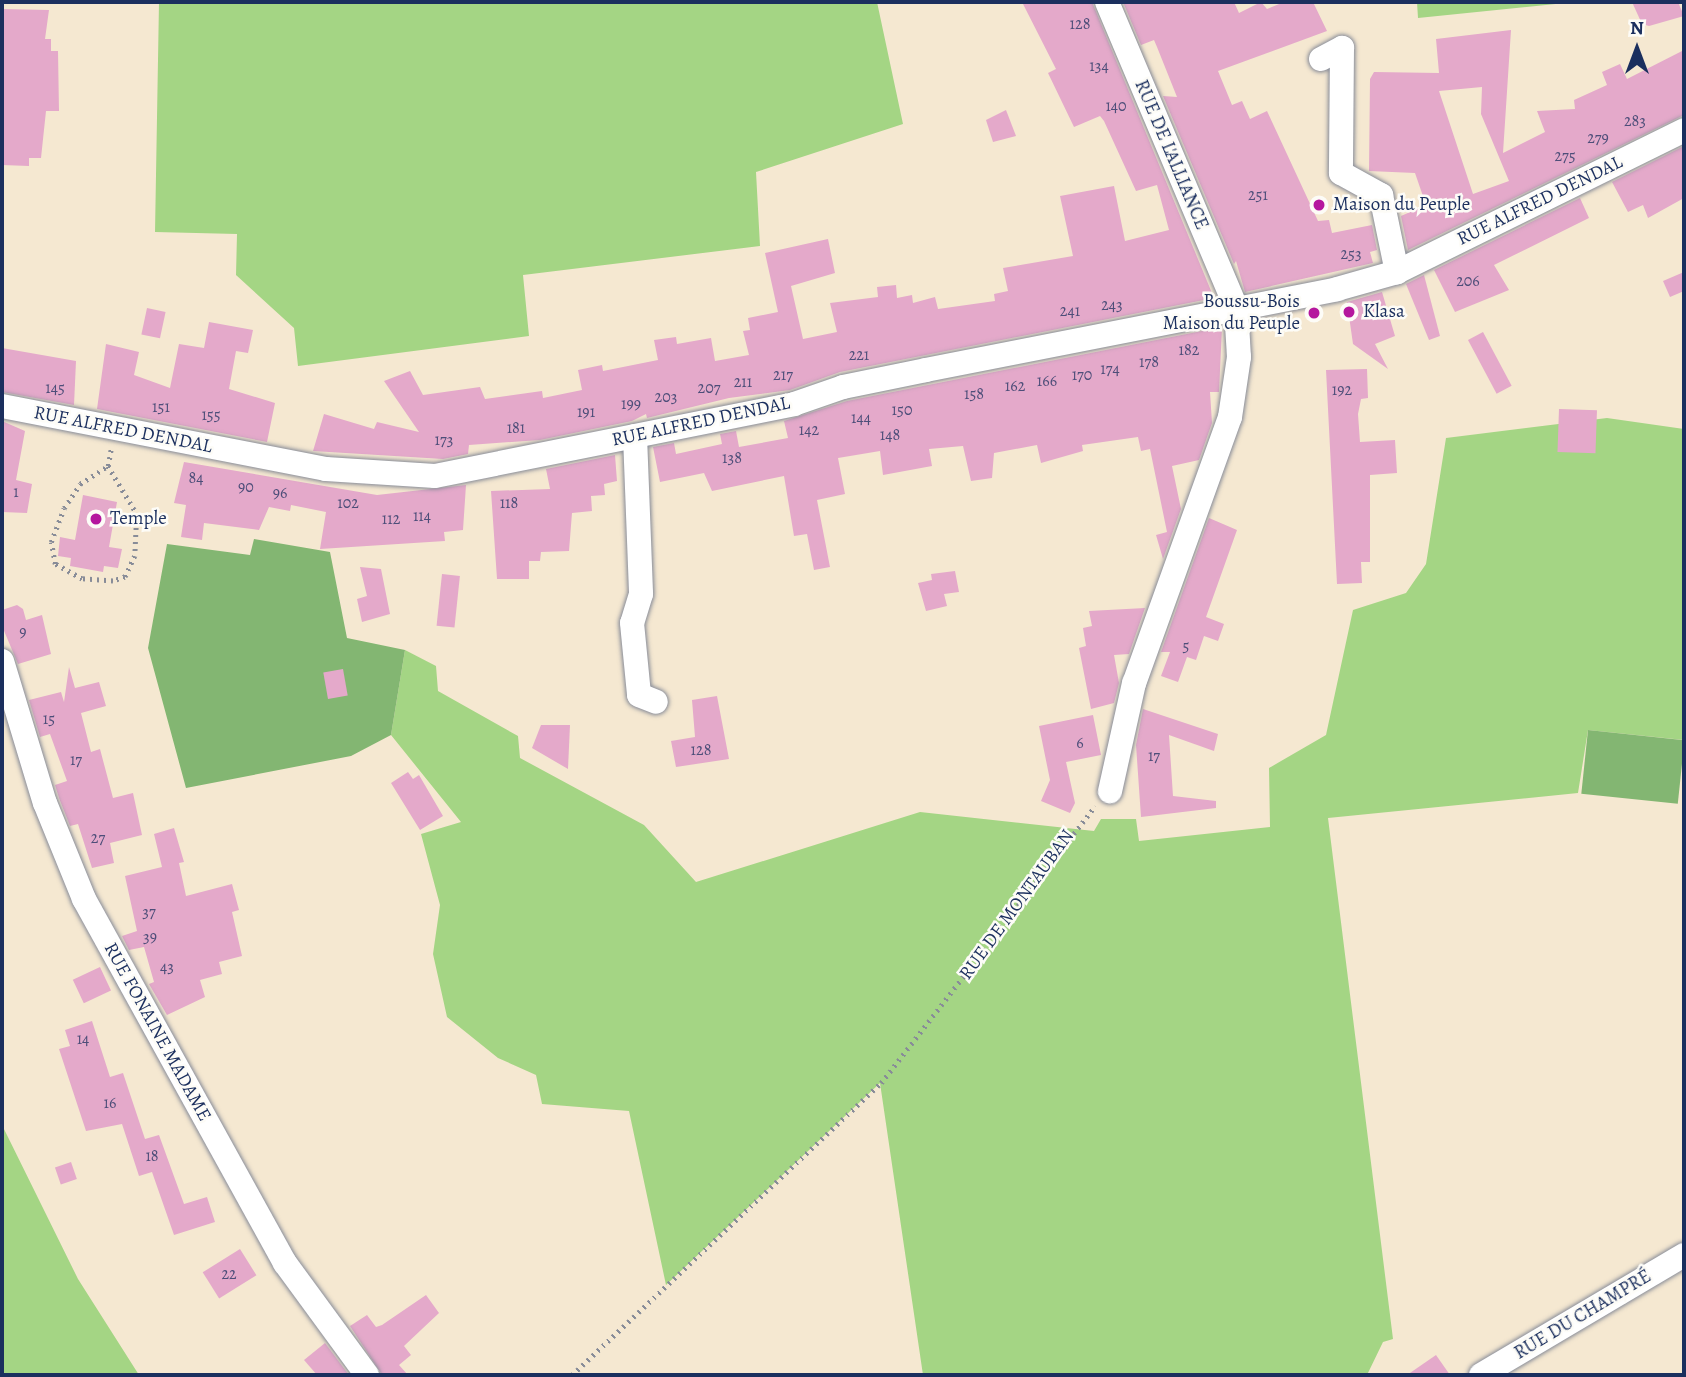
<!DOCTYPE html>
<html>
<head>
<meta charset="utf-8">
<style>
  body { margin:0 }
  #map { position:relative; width:1686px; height:1377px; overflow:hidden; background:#f5e8d1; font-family:Alegreya,serif }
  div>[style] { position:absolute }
  .green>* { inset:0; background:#a4d584 }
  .forest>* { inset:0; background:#83b672; transform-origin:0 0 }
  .building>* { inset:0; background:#e4a9ca; transform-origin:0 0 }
  .path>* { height:4.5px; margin-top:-2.25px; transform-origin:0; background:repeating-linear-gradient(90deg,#888c98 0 2px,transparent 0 7px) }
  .roads { filter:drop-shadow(0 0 2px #888c98) drop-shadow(0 0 2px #888c98) }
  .minor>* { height:24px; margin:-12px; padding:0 12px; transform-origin:12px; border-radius:12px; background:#fff }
  .dots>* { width:19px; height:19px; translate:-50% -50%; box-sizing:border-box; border:4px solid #fdfcf7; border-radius:50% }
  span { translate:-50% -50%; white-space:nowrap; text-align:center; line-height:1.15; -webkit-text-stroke:5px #fdfcf7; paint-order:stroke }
  .number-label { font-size:16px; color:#4d4e79 }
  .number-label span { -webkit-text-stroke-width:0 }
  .street-label { font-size:19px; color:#1b2f5e }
  .poi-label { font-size:19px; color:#1b2f5e }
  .left { translate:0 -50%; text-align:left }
  .right { translate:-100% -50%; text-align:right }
  .frame { position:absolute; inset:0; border:4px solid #1b2f5e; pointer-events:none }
  .north { position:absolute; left:1602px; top:14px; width:70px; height:70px; -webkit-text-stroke:5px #fdfcf7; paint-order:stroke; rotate:0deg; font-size:19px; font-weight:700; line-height:28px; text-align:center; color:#1b2f5e }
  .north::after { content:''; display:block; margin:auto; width:24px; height:32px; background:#1b2f5e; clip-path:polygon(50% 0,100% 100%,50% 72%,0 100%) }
</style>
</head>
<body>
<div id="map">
  <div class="green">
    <div style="clip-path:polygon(159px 2px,877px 2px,903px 124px,756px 172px,760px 246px,523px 275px,529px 336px,298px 366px,294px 328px,236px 275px,237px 234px,155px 232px)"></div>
    <div style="clip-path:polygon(1417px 2px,1575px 2px,1418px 18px)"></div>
    <div style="clip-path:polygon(1607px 418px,1684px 429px,1684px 740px,1588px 730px,1578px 793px,1328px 818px,1393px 1339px,1383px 1342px,1367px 1375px,923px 1375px,880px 1083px,666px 1285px,629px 1111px,542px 1104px,536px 1075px,498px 1058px,447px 1017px,433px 954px,440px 905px,421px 834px,461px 822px,391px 735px,405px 650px,436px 666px,438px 691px,518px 736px,520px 758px,644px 825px,696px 882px,920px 812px,1094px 831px,1101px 819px,1136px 819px,1139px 841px,1270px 827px,1269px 768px,1326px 735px,1353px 610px,1406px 593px,1426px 564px,1446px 438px)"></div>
    <div style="clip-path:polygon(2px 1125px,78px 1279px,139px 1375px,2px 1375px)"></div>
  </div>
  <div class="forest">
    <div style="clip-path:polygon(254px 539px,330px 552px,347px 638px,405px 650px,391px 735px,351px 756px,186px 788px,148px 648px,167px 544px,250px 555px)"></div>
    <div style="left:1588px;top:730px;width:97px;height:64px;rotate:6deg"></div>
  </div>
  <div class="building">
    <div style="clip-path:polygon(1022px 2px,1092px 2px,1214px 298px,840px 372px,790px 390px,729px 398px,647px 418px,646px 414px,632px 421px,540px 440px,469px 445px,468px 454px,443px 459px,313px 451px,324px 414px,374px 429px,377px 422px,419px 432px,384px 381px,410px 371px,423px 395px,480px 387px,485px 399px,542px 391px,543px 398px,582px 390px,578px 370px,602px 365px,603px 371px,658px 360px,654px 340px,676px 337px,677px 344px,711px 338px,715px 361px,749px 355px,743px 331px,750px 330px,748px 318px,778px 312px,765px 253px,828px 239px,835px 273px,791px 286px,803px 339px,837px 332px,830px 303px,878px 297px,877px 287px,896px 285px,897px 298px,912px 295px,913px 303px,935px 297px,938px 309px,995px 301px,994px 294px,1008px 291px,1003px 268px,1073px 256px,1060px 196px,1114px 186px,1125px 241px,1169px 230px,1157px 185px,1136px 191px,1104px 121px,1100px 116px,1074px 127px,1048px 73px,1056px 69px)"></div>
    <div style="clip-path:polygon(1123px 2px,1234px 2px,1239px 13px,1261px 2px,1267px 9px,1284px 2px,1313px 2px,1327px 31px,1218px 71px,1232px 105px,1242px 101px,1250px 119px,1267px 111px,1318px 221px,1329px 220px,1332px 233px,1372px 225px,1377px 250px,1370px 252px,1373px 263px,1245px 292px,1236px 261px,1234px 264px,1163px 96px,1177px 97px,1157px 47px,1154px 40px,1141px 45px)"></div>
    <div style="clip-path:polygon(1632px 2px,1678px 2px,1684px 16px,1649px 26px,1642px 24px)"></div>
    <div style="clip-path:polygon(2px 9px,49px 10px,45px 39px,51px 39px,51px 51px,58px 51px,59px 111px,46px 111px,41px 158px,29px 158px,29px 166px,2px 165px)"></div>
    <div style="clip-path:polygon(evenodd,1511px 30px,1503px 153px,1545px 132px,1537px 111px,1575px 109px,1574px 100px,1607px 85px,1602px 72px,1620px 64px,1627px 79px,1684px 50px,1684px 115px,1408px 250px,1401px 216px,1426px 205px,1415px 173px,1369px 171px,1370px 79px,1374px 72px,1439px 73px,1436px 39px,1511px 30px,1482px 87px,1481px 114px,1509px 181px,1473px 194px,1439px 91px,1482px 87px)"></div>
    <div style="clip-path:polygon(1006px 110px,1016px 136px,993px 142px,986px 120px)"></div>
    <div style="clip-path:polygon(1684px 146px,1684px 198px,1648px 218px,1643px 205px,1628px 212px,1612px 182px)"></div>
    <div style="clip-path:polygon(1580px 198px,1589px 218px,1494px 265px,1509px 290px,1455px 312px,1434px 270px)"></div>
    <div style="clip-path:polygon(1684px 272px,1684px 291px,1670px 297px,1663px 281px)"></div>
    <div style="clip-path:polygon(1424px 275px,1440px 336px,1429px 340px,1406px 284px)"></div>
    <div style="clip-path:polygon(1382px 292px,1395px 336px,1375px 344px,1388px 369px,1353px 344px,1347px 302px)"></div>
    <div style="left:147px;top:308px;width:19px;height:27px;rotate:12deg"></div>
    <div style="clip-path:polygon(209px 322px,253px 330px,248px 353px,236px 351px,229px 389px,275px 403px,267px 442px,97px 409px,106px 344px,139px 352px,134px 375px,170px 388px,179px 344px,204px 348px)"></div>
    <div style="clip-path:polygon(1222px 327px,1219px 392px,1210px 392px,1212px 423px,1199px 460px,1172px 466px,1181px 509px,1163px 559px,1156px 535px,1167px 532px,1150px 449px,1141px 451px,1138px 437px,1082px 445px,1083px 451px,1041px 463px,1037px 445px,994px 453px,992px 478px,971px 481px,963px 446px,929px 449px,932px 466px,883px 475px,880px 451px,838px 458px,845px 494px,817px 500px,830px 567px,814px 570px,807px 534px,794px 536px,784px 476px,712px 491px,704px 473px,660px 482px,653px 447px,674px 443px,676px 454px,722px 444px,720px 434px,736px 431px,739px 447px,788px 438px,784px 421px,847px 401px)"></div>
    <div style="left:1483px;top:332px;width:61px;height:17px;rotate:62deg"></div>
    <div style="clip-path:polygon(2px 348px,76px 361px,74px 405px,2px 392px)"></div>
    <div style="clip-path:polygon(1367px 369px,1368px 398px,1361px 399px,1358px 414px,1360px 442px,1395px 440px,1397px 473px,1370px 475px,1370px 562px,1361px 562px,1362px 583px,1337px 584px,1326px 370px)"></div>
    <div style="left:1559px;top:409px;width:38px;height:43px;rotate:2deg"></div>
    <div style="clip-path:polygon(2px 421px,25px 431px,16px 480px,32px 484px,27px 513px,2px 512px)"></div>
    <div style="clip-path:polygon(615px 455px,617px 481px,604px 484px,605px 495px,591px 496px,592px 511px,572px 513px,569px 551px,541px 552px,540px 561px,529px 561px,529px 579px,497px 579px,491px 491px,550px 489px,546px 469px)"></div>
    <div style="clip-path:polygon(184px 462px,377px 495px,466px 485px,463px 530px,444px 532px,445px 541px,320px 549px,326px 512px,291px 505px,290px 511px,269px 507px,259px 530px,204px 523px,202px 540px,181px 537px,186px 505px,174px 503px)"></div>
    <div style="clip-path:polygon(83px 495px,117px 502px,109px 547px,122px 549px,118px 568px,104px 566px,103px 572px,70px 566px,71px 558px,58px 556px,60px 537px,75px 540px)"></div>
    <div style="clip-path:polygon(1209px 518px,1237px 530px,1206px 617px,1224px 624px,1218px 641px,1204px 636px,1196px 660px,1187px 657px,1178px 682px,1161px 676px,1170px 652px,1161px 652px)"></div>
    <div style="clip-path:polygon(360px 567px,381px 569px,390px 614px,362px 622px,357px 599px,367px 596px)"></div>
    <div style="clip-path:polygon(955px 571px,959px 592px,944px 594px,947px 606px,926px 611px,918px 583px,932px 580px,931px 574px)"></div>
    <div style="left:442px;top:574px;width:18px;height:52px;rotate:6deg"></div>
    <div style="clip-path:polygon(17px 605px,23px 609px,26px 620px,42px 615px,51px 654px,18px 664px,2px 626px,2px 610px)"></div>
    <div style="clip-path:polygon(1145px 608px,1129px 654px,1114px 655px,1119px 683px,1114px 703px,1091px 709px,1079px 648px,1086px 646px,1083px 628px,1092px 626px,1089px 611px)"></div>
    <div style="clip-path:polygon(69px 667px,75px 688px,99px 682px,106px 706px,81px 713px,91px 752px,100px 749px,113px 798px,133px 793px,142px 835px,110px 843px,114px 863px,92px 868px,78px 824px,70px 826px,59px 798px,55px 785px,67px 781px,50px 734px,40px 737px,29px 700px,61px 692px,64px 702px)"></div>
    <div style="left:343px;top:669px;width:27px;height:20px;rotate:80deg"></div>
    <div style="clip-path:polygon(717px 696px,729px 759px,676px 767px,671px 741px,695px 737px,692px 700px)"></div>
    <div style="clip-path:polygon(1143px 709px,1218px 734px,1214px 751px,1169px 735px,1173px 796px,1216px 801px,1216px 808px,1141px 817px,1136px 745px)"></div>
    <div style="clip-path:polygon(1093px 715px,1101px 755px,1066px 762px,1075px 803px,1070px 813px,1041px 801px,1050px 780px,1039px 726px)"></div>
    <div style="clip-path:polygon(541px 725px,570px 725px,568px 769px,532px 748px)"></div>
    <div style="clip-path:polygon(408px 772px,413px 779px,419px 775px,443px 816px,420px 830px,391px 783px)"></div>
    <div style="clip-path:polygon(174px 828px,184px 862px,179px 863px,186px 896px,232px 884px,239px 910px,232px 912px,242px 956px,219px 962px,222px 974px,200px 980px,205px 997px,167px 1015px,149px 984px,154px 982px,144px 947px,129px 950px,122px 936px,137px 931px,125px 876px,162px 867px,154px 834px)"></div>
    <div style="left:100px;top:967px;width:26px;height:30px;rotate:65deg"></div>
    <div style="clip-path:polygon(92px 1021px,110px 1077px,123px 1073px,145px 1139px,159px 1135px,184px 1204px,207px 1197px,215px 1222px,174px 1235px,152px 1172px,139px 1176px,122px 1124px,86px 1131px,59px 1049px,70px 1046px,65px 1030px)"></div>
    <div style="left:71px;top:1162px;width:18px;height:17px;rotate:71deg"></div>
    <div style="left:240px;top:1249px;width:31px;height:44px;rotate:58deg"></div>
    <div style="clip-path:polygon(426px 1295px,439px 1313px,404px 1346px,411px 1355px,399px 1365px,408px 1375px,382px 1375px,350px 1326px,367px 1315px,376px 1327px,382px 1325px)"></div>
    <div style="clip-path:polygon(325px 1343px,349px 1375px,317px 1375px,304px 1360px)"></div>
    <div style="clip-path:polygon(1436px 1355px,1450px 1375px,1407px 1375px)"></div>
  </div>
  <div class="path">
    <div style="left:108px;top:466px;width:56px;rotate:58.9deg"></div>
    <div style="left:137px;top:514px;width:42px;rotate:92.7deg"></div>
    <div style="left:135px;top:556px;width:23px;rotate:115deg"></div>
    <div style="left:125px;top:577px;width:13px;rotate:162deg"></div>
    <div style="left:113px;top:581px;width:31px;rotate:-176deg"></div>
    <div style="left:82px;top:579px;width:31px;rotate:-151deg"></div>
    <div style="left:55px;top:564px;width:22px;rotate:-100deg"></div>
    <div style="left:51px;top:542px;width:36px;rotate:-69deg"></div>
    <div style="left:64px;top:508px;width:29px;rotate:-56deg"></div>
    <div style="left:80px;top:484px;width:33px;rotate:-33deg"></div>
    <div style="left:108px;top:466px;width:17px;rotate:-80deg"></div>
    <div style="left:572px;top:1375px;width:425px;rotate:-43.4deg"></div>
    <div style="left:881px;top:1083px;width:350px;rotate:-52.3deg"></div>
  </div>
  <div class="roads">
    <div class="minor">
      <div style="left:1107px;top:2px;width:332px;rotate:67.1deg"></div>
      <div style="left:1236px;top:308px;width:49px;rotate:86.5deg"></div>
      <div style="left:1239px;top:357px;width:61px;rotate:98.5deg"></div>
      <div style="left:1230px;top:417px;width:283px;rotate:109.8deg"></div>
      <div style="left:1134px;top:683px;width:111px;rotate:102.5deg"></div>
      <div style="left:1321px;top:59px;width:24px;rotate:-28deg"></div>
      <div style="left:1342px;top:48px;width:125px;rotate:90.5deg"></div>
      <div style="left:1341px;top:173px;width:46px;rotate:28.8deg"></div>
      <div style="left:1381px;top:195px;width:79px;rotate:78.3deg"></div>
      <div style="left:2px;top:406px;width:330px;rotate:11deg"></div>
      <div style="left:326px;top:469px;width:109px;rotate:3.7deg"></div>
      <div style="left:435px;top:476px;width:366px;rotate:-11.3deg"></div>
      <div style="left:794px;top:404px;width:52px;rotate:-19.1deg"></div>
      <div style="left:843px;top:387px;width:85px;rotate:-11.6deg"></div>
      <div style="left:926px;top:370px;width:419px;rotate:-11.1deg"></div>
      <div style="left:1337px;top:289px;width:62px;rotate:-15.8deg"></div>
      <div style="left:1397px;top:272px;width:320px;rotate:-26.3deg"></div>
      <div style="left:635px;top:436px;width:158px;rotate:87.8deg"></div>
      <div style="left:641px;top:594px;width:30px;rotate:107deg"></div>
      <div style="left:632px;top:623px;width:72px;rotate:84.4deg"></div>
      <div style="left:639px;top:695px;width:18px;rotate:22deg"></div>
      <div style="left:2px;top:661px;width:148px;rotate:73.2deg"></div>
      <div style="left:45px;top:803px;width:104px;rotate:67.9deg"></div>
      <div style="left:84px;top:899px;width:416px;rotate:61.1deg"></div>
      <div style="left:285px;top:1263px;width:139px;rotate:53.8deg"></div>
      <div style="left:1481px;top:1375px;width:236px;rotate:-30.6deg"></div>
    </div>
  </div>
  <div class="dots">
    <div style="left:1319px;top:205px;background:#b5179e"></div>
    <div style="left:1349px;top:312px;background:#b5179e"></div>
    <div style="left:1314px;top:313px;background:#b5179e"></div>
    <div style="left:96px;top:519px;background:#b5179e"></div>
  </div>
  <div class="number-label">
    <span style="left:1080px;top:24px">128</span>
    <span style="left:1099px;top:66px">134</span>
    <span style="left:1116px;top:106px">140</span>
    <span style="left:1635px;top:121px">283</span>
    <span style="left:1598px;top:138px">279</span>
    <span style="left:1565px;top:156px">275</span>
    <span style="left:1258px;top:195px">251</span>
    <span style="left:1351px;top:254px">253</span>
    <span style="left:1468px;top:281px">206</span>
    <span style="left:1112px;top:305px">243</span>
    <span style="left:1070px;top:311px">241</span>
    <span style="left:1189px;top:350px">182</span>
    <span style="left:859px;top:355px">221</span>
    <span style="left:1149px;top:362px">178</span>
    <span style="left:1110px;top:369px">174</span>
    <span style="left:783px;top:375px">217</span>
    <span style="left:1082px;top:375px">170</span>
    <span style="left:1047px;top:381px">166</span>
    <span style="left:743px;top:382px">211</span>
    <span style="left:1015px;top:386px">162</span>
    <span style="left:55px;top:388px">145</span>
    <span style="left:709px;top:388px">207</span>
    <span style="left:1342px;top:390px">192</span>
    <span style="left:974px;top:394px">158</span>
    <span style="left:666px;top:397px">203</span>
    <span style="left:631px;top:404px">199</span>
    <span style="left:161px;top:407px">151</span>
    <span style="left:902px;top:410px">150</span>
    <span style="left:586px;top:412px">191</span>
    <span style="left:211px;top:415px">155</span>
    <span style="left:861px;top:418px">144</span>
    <span style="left:516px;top:428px">181</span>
    <span style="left:809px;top:430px">142</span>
    <span style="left:890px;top:435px">148</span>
    <span style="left:444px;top:440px">173</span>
    <span style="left:732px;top:458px">138</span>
    <span style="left:196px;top:478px">84</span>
    <span style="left:246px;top:487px">90</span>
    <span style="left:16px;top:492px">1</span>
    <span style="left:280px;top:493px">96</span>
    <span style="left:348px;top:503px">102</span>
    <span style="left:509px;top:503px">118</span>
    <span style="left:422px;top:516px">114</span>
    <span style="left:391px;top:519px">112</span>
    <span style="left:23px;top:632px">9</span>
    <span style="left:1186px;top:646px">5</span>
    <span style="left:49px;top:719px">15</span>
    <span style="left:1080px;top:743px">6</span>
    <span style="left:701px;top:750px">128</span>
    <span style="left:1154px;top:756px">17</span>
    <span style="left:76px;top:760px">17</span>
    <span style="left:98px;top:838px">27</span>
    <span style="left:149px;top:912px">37</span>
    <span style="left:150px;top:937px">39</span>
    <span style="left:167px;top:967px">43</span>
    <span style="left:83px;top:1039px">14</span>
    <span style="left:110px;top:1103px">16</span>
    <span style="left:152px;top:1156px">18</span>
    <span style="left:229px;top:1274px">22</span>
  </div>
  <div class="street-label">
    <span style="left:1171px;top:155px;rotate:67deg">RUE DE L'ALLIANCE</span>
    <span style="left:1540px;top:201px;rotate:-26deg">RUE ALFRED DENDAL</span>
    <span style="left:701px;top:422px;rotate:-12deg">RUE ALFRED DENDAL</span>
    <span style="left:123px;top:430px;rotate:11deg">RUE ALFRED DENDAL</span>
    <span style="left:1017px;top:905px;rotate:-54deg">RUE DE MONTAUBAN</span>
    <span style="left:157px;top:1032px;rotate:61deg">RUE FONAINE MADAME</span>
    <span style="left:1583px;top:1315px;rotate:-31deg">RUE DU CHAMPRÉ</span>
  </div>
  <div class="poi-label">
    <span class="left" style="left:1333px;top:205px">Maison du Peuple</span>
    <span class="right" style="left:1300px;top:313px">Boussu-Bois<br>Maison du Peuple</span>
    <span class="left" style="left:1363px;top:312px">Klasa</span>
    <span class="left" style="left:110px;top:519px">Temple</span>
  </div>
  <div class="frame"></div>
  <div class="north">N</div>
</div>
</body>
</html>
